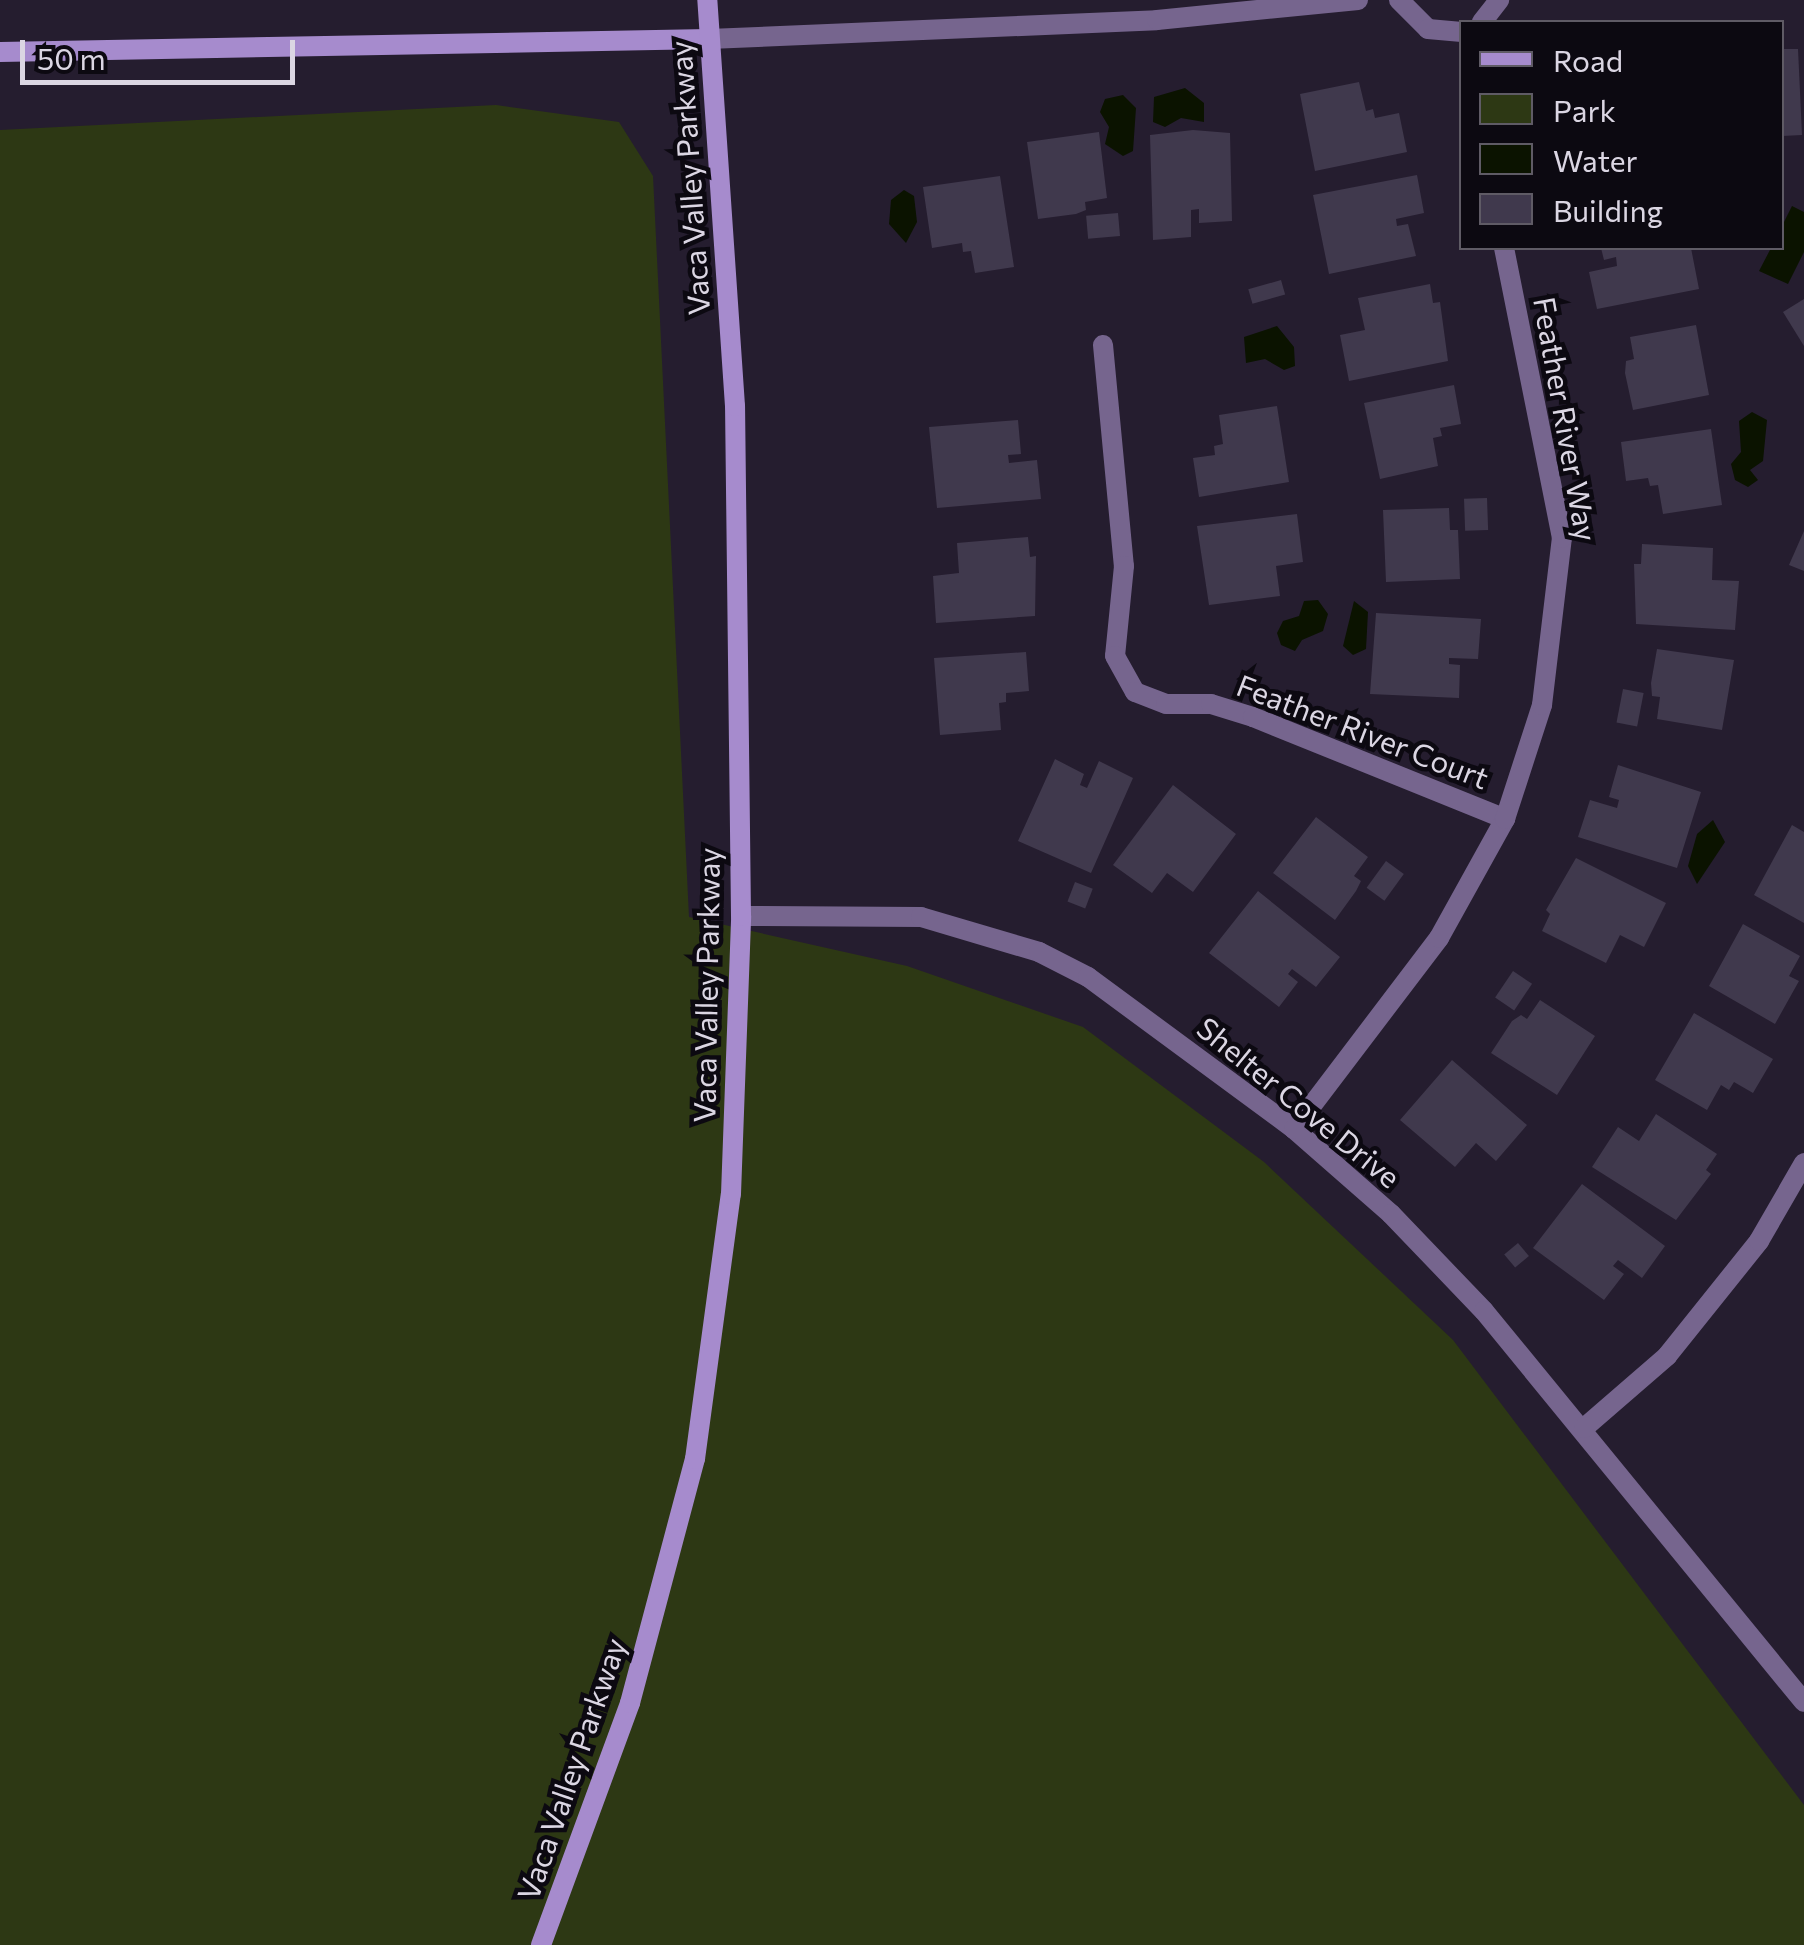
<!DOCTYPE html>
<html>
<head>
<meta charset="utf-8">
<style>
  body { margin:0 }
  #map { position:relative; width:1804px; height:1945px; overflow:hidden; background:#251d2f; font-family:Commissioner,sans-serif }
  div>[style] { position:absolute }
  .green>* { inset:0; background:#2d3814 }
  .water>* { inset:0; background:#0b1300 }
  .building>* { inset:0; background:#40394d; transform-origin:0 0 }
  .street>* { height:20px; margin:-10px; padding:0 10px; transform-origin:10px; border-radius:10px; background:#76658e }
  .secondary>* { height:20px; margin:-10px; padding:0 10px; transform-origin:10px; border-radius:10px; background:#a68bcd }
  span { translate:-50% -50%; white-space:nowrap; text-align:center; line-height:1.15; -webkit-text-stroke:9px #0c0911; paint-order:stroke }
  .street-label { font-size:30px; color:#dbd6e3 }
  .legend { position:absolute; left:1459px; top:20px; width:325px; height:230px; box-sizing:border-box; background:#0c0911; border:2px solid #5f5b65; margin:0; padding:12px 18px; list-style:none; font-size:30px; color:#dbd6e3 }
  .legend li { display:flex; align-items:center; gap:20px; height:50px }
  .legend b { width:50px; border:2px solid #5f5b65 }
  .scale { position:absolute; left:20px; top:40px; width:275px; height:45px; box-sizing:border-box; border:5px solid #dbd6e3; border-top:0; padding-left:12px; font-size:30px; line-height:35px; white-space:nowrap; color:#dbd6e3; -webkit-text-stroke:8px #0c0911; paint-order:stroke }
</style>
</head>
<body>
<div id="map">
  <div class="green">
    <div style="clip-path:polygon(496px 105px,619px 122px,653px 176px,689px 917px,907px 966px,1083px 1027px,1264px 1162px,1453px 1340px,1804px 1805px,1804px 1945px,0 1945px,0 130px)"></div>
  </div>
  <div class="water">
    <div style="clip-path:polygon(1185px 88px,1204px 103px,1204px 122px,1181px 118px,1165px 127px,1153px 122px,1154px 97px)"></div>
    <div style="clip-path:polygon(1123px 95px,1136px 108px,1133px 151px,1123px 156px,1105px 144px,1109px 127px,1100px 112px,1105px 99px)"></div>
    <div style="clip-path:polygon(904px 190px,914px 196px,917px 222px,906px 243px,889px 224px,891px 200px)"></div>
    <div style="clip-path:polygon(1792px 206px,1804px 212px,1804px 252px,1788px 284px,1759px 271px,1771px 248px,1782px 248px,1782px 226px)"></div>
    <div style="clip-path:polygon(1277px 326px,1294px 347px,1295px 366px,1284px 370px,1265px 359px,1246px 363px,1244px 337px)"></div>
    <div style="clip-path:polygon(1752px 412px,1767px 420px,1763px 461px,1750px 470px,1758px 480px,1748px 487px,1735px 480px,1731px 464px,1741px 452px,1739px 421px)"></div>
    <div style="clip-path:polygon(1318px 600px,1328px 614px,1323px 631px,1302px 640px,1295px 651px,1281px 645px,1277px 633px,1283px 621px,1299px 616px,1304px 601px)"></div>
    <div style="clip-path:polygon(1354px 601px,1368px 612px,1366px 649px,1353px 655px,1343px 646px)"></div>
    <div style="clip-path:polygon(1713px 820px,1725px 842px,1697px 884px,1688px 866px,1697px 834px)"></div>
  </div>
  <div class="building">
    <div style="clip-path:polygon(1782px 49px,1798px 49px,1802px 135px,1782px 136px)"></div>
    <div style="clip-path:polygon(1359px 82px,1366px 111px,1373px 109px,1375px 118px,1399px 113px,1407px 152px,1315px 171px,1300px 94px)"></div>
    <div style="clip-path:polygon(1193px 130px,1230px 133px,1232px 221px,1199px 223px,1199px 209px,1191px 210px,1191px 237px,1153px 240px,1150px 135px)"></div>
    <div style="clip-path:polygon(1099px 132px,1107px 198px,1085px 202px,1086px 210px,1076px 214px,1038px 219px,1027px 142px)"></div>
    <div style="clip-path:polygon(1417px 175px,1424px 213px,1396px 219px,1397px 226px,1408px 224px,1416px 256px,1329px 274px,1313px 195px)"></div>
    <div style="clip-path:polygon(1000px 176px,1014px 267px,975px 273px,971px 251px,963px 252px,962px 243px,932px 248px,923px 187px)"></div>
    <div style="left:1118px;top:213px;width:23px;height:32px;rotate:85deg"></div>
    <div style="clip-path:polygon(1601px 248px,1691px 248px,1699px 289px,1597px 309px,1589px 272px,1617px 266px,1616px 257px,1604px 260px)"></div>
    <div style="left:1281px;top:280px;width:15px;height:34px;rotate:74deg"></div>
    <div style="clip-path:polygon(1430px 284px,1433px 303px,1440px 302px,1448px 361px,1349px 381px,1340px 335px,1365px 330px,1358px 298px)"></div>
    <div style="clip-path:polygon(1804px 299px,1804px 346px,1783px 312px)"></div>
    <div style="clip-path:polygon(1696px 325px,1709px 395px,1633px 410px,1625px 373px,1626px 361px,1634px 359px,1630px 337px)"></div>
    <div style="clip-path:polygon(1454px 385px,1461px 424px,1440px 428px,1442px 436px,1433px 438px,1438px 466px,1380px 479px,1364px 403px)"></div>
    <div style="clip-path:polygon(1277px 406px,1289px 482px,1199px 497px,1193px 458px,1215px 455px,1214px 446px,1223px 444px,1219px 415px)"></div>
    <div style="clip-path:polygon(1018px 420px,1021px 454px,1008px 455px,1009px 463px,1037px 460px,1041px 499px,937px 508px,929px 427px)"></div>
    <div style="clip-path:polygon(1711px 429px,1722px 505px,1663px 514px,1658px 485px,1650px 486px,1648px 478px,1626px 481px,1621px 442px)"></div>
    <div style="left:1487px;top:498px;width:32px;height:23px;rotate:88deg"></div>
    <div style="clip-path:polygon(1449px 508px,1450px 530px,1458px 530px,1460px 579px,1386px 582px,1383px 510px)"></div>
    <div style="clip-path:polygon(1297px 514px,1303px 562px,1276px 566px,1280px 596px,1209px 605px,1197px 526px)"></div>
    <div style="clip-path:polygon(1804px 531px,1804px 571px,1789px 565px)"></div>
    <div style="clip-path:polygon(1028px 537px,1030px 557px,1036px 556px,1035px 616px,936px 623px,933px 576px,959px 573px,957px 543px)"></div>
    <div style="clip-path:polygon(1642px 544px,1713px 548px,1712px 580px,1739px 581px,1735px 630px,1636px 624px,1634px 564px,1641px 564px)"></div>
    <div style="clip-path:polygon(1376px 613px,1481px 619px,1478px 659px,1449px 658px,1449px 664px,1460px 665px,1459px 698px,1370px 694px)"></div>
    <div style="clip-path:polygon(1657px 649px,1734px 660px,1722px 730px,1657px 719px,1660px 697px,1652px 696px,1651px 683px)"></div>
    <div style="clip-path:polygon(1026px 652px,1029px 691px,1006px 693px,1006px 702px,999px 703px,1001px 730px,940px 735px,934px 658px)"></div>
    <div style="left:1623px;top:689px;width:21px;height:34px;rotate:11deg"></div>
    <div style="clip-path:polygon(1055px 759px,1084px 774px,1080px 785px,1087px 788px,1099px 761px,1133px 778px,1091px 873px,1018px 841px)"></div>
    <div style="clip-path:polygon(1618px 765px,1701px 792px,1677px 868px,1578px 837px,1590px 800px,1617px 808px,1619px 800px,1609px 797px)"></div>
    <div style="clip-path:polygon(1173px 785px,1236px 834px,1193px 892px,1167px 873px,1152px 893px,1113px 865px)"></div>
    <div style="clip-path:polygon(1316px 817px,1368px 857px,1354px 876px,1361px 881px,1356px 891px,1335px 920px,1273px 873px)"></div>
    <div style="clip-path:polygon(1792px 825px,1804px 832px,1804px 923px,1754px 895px)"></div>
    <div style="clip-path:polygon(1576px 858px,1666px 903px,1644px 947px,1620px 935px,1606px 963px,1542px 931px,1550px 914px,1546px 910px)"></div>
    <div style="left:1386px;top:861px;width:22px;height:33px;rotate:36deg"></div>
    <div style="left:1075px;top:882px;width:19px;height:21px;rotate:21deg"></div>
    <div style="clip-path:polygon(1258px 891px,1340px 957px,1316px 987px,1292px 969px,1288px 974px,1298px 982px,1279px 1007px,1209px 953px)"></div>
    <div style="clip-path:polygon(1743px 924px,1800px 956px,1789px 976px,1799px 981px,1775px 1024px,1709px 986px)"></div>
    <div style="left:1513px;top:971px;width:23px;height:32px;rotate:34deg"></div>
    <div style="clip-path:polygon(1540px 1000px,1595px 1036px,1557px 1095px,1491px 1053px,1512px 1021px,1521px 1015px,1527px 1019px)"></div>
    <div style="clip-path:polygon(1694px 1013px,1773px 1059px,1753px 1093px,1734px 1082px,1729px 1090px,1721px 1085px,1707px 1110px,1655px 1080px)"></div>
    <div style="clip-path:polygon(1452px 1060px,1527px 1125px,1496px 1161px,1476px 1143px,1455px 1167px,1400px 1120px)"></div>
    <div style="clip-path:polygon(1656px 1114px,1717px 1154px,1706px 1170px,1711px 1174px,1676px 1220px,1592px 1167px,1618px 1127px,1639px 1141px)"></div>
    <div style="clip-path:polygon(1582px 1184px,1665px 1246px,1642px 1278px,1618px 1260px,1613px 1266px,1624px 1274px,1604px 1300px,1533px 1248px)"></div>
    <div style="left:1518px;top:1243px;width:17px;height:18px;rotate:50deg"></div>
  </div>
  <div class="street">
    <div style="left:1399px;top:0;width:41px;rotate:45deg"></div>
    <div style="left:1428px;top:29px;width:34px;rotate:5deg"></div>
    <div style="left:1482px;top:22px;width:28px;rotate:-52deg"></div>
    <div style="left:709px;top:39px;width:448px;rotate:-2.4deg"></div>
    <div style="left:1157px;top:20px;width:202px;rotate:-5.7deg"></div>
    <div style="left:1103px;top:345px;width:222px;rotate:84.6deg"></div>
    <div style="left:1124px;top:566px;width:90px;rotate:95.7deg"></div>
    <div style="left:1115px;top:656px;width:41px;rotate:60.9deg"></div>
    <div style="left:1135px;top:692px;width:33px;rotate:21deg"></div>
    <div style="left:1166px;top:704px;width:45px"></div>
    <div style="left:1211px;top:704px;width:44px;rotate:17.2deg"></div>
    <div style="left:1253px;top:717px;width:272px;rotate:22deg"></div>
    <div style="left:741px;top:916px;width:180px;rotate:0.3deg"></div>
    <div style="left:921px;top:917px;width:123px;rotate:16.5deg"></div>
    <div style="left:1039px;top:952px;width:55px;rotate:27deg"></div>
    <div style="left:1088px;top:977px;width:256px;rotate:36.4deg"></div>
    <div style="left:1294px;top:1129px;width:129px;rotate:41.2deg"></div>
    <div style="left:1391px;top:1214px;width:134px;rotate:46.2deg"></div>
    <div style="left:1484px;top:1311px;width:505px;rotate:50.7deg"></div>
    <div style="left:1294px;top:1129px;width:240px;rotate:-52.8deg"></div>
    <div style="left:1439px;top:938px;width:136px;rotate:-61deg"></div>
    <div style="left:1505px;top:819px;width:120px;rotate:-72deg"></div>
    <div style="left:1542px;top:705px;width:168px;rotate:-83.2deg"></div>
    <div style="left:1562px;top:538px;width:296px;rotate:-101.3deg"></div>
    <div style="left:1584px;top:1428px;width:110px;rotate:-40.9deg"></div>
    <div style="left:1667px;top:1356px;width:147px;rotate:-51.3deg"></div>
    <div style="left:1759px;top:1241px;width:90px;rotate:-60deg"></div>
  </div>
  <div class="secondary">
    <div style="left:0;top:52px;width:709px;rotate:-1.05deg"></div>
    <div style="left:541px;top:1945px;width:258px;rotate:-69.8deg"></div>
    <div style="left:630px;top:1703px;width:253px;rotate:-75.1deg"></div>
    <div style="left:695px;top:1459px;width:267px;rotate:-82.3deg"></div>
    <div style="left:731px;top:1194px;width:278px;rotate:-87.9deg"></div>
    <div style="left:741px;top:916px;width:510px;rotate:-90.67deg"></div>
    <div style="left:735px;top:406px;width:407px;rotate:-93.9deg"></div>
  </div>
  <div class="street-label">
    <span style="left:689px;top:178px;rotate:-94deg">Vaca Valley Parkway</span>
    <span style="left:1566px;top:419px;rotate:80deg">Feather River Way</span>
    <span style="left:1363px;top:731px;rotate:21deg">Feather River Court</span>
    <span style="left:706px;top:985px;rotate:-89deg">Vaca Valley Parkway</span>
    <span style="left:1299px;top:1102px;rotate:39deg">Shelter Cove Drive</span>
    <span style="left:571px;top:1769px;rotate:-71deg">Vaca Valley Parkway</span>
  </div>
  <ul class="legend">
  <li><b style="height:12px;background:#a68bcd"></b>Road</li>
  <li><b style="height:28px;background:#2d3814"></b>Park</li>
  <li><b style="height:28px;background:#0b1300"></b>Water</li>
  <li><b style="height:28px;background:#40394d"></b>Building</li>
  </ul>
  <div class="scale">50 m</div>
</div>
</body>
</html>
